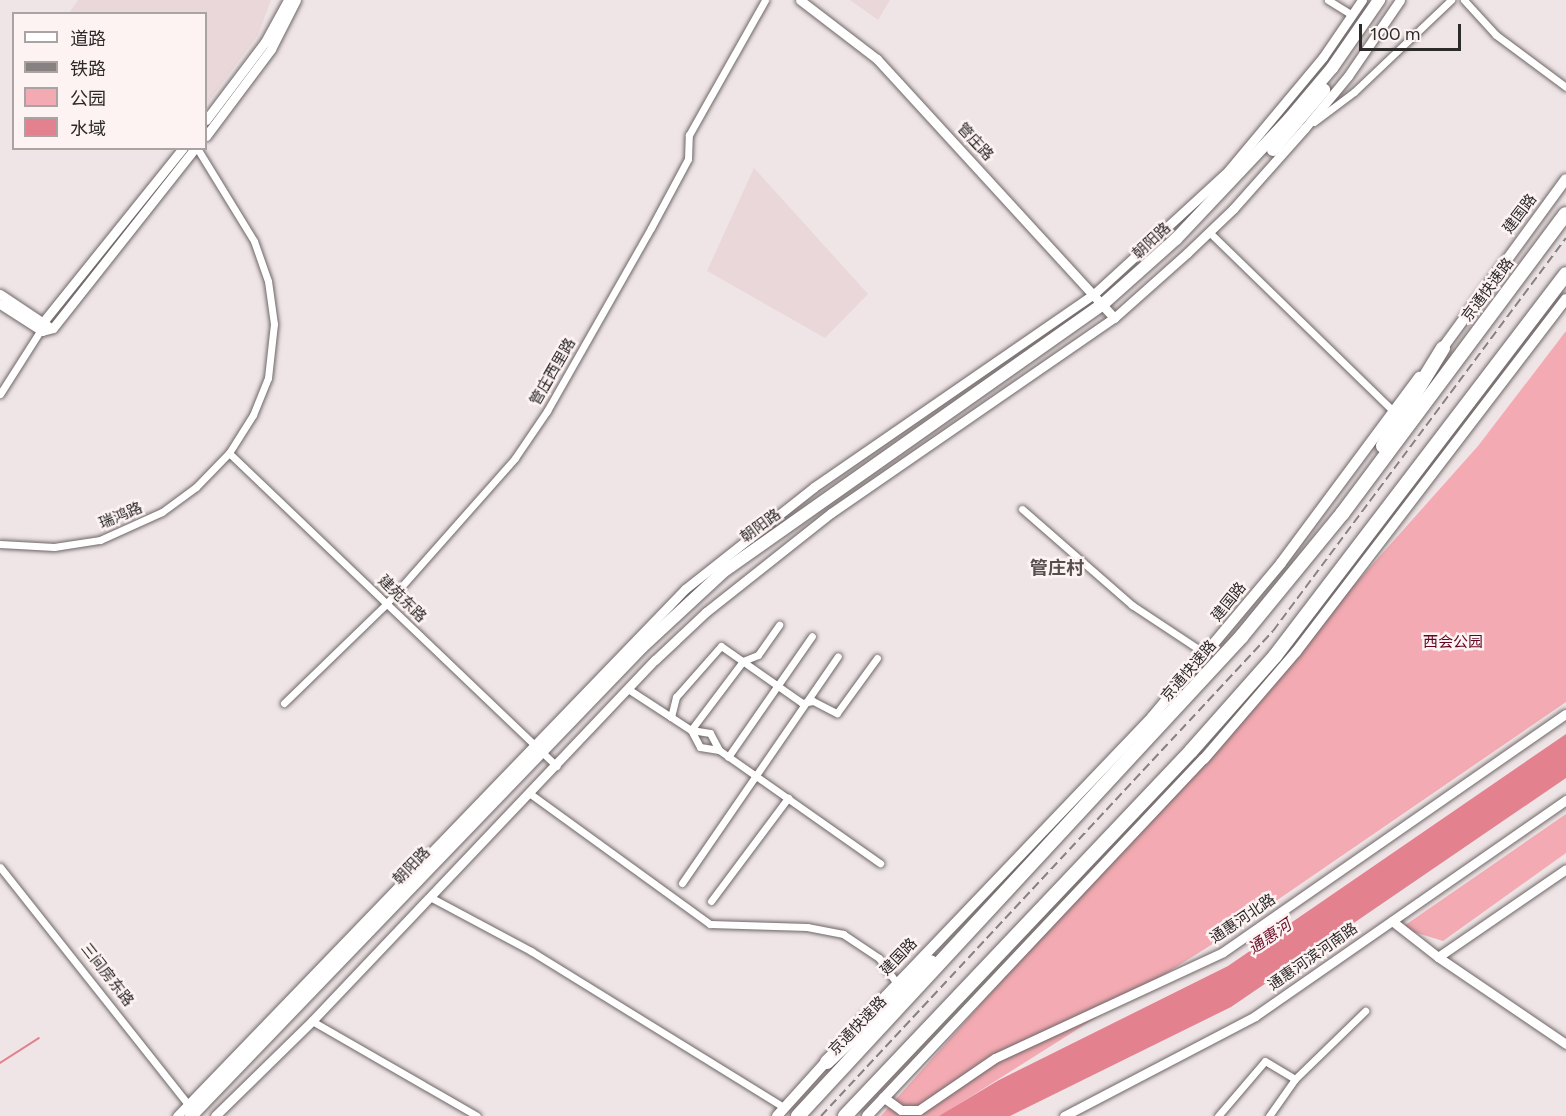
<!DOCTYPE html>
<html>
<head>
<meta charset="utf-8">
<style>
  body { margin:0 }
  #map { position:relative; width:1566px; height:1116px; overflow:hidden; background:#efe5e6; font-family:Figtree,"Noto Sans SC",sans-serif }
  div>[style] { position:absolute }
  .built>* { inset:0; background:#ead7d9 }
  .green>* { inset:0; background:#f3aab2 }
  .water>* { inset:0; background:#e3818e }
  .stream>* { height:2px; margin:-1px; padding:0 1px; transform-origin:1px; border-radius:1px; background:#e3818e }
  .roads { filter:drop-shadow(0 0 2px #6e6666) drop-shadow(0 0 2px #6e6666) }
  .minor>* { height:7px; margin:-3.5px; padding:0 3.5px; transform-origin:3.5px; border-radius:3.5px; background:#fff }
  .tertiary>* { height:9px; margin:-4.5px; padding:0 4.5px; transform-origin:4.5px; border-radius:4.5px; background:#fff }
  .secondary>* { height:10px; margin:-5px; padding:0 5px; transform-origin:5px; border-radius:5px; background:#fff }
  .trunk>* { height:12px; margin:-6px; padding:0 6px; transform-origin:6px; border-radius:6px; background:#fff }
  .motorway>* { height:14px; margin:-7px; padding:0 7px; transform-origin:7px; border-radius:7px; background:#fff }
  .rail>* { height:2px; margin-top:-1px; transform-origin:0; background:repeating-linear-gradient(90deg,#878182 0 9px,transparent 0 13.5px) }
  span { translate:-50% -50%; white-space:nowrap; text-align:center; line-height:1.15; -webkit-text-stroke:5px #fdf3f3; paint-order:stroke }
  .street-label { font-size:15px; color:#2d2a2a }
  .park-label { font-size:15px; color:#610521 }
  .water-label { font-size:16px; color:#6c132a; font-style:italic }
  .quarter-label { font-size:18px; color:#574f4f; font-weight:700 }
  .legend { position:absolute; left:12px; top:12px; width:195px; height:138px; box-sizing:border-box; background:#fdf3f3; border:2px solid #aaa3a3; margin:0; padding:8px 10px; list-style:none; font-size:18px; color:#2d2a2a }
  .legend li { display:flex; align-items:center; gap:12px; height:30px }
  .legend b { width:30px; border:2px solid #aaa3a3 }
  .scale { position:absolute; left:1359px; top:24px; width:102px; height:27px; box-sizing:border-box; border:3px solid #2d2a2a; border-top:0; padding-left:8px; font-size:18px; line-height:21px; white-space:nowrap; color:#2d2a2a; -webkit-text-stroke:4px #fdf3f3; paint-order:stroke }
</style>
</head>
<body>
<div id="map">
  <div class="built">
    <div style="clip-path:polygon(78px 0,271px 0,258px 35px,206px 105px,206px 14px,69px 13px)"></div>
    <div style="clip-path:polygon(850px 0,890px 0,878px 20px)"></div>
    <div style="clip-path:polygon(754px 168px,868px 294px,825px 338px,707px 271px)"></div>
  </div>
  <div class="green">
    <div style="clip-path:polygon(1566px 331px,1566px 702px,1219px 940px,940px 1116px,881px 1116px,1478px 446px)"></div>
    <div style="clip-path:polygon(1566px 814px,1566px 853px,1443px 941px,1401px 928px)"></div>
  </div>
  <div class="water">
    <div style="clip-path:polygon(1566px 734px,1566px 778px,1231px 1007px,1010px 1116px,939px 1116px,999px 1080px,1228px 966px)"></div>
  </div>
  <div class="stream">
    <div style="left:0;top:1063px;width:46px;rotate:-32.7deg"></div>
  </div>
  <div class="roads">
    <div class="minor">
      <div style="left:1328px;top:0;width:28px;rotate:32deg"></div>
      <div style="left:1464px;top:0;width:47px;rotate:47.6deg"></div>
      <div style="left:1496px;top:35px;width:87px;rotate:36.6deg"></div>
      <div style="left:1314px;top:122px;width:50px;rotate:-36.9deg"></div>
      <div style="left:1354px;top:92px;width:134px;rotate:-43.5deg"></div>
      <div style="left:1209px;top:232px;width:257px;rotate:44.2deg"></div>
      <div style="left:0;top:394px;width:78px;rotate:-57.5deg"></div>
      <div style="left:229px;top:453px;width:453px;rotate:43.7deg"></div>
      <div style="left:1022px;top:509px;width:146px;rotate:41.1deg"></div>
      <div style="left:1132px;top:605px;width:89px;rotate:33.5deg"></div>
      <div style="left:0;top:544px;width:54px;rotate:3.2deg"></div>
      <div style="left:54px;top:547px;width:47px;rotate:-8.7deg"></div>
      <div style="left:100px;top:540px;width:68px;rotate:-24.3deg"></div>
      <div style="left:162px;top:512px;width:42px;rotate:-36.3deg"></div>
      <div style="left:196px;top:487px;width:47px;rotate:-45.9deg"></div>
      <div style="left:229px;top:453px;width:45px;rotate:-57.7deg"></div>
      <div style="left:253px;top:415px;width:40px;rotate:-68deg"></div>
      <div style="left:268px;top:378px;width:54px;rotate:-83.7deg"></div>
      <div style="left:274px;top:324px;width:43px;rotate:-97.9deg"></div>
      <div style="left:268px;top:281px;width:42px;rotate:-109.3deg"></div>
      <div style="left:254px;top:241px;width:109px;rotate:-121.5deg"></div>
      <div style="left:628px;top:689px;width:75px;rotate:33.1deg"></div>
      <div style="left:691px;top:730px;width:19px;rotate:62deg"></div>
      <div style="left:700px;top:747px;width:19px;rotate:9deg"></div>
      <div style="left:719px;top:750px;width:19px;rotate:-118deg"></div>
      <div style="left:710px;top:733px;width:19px;rotate:-171deg"></div>
      <div style="left:284px;top:703px;width:142px;rotate:-44.1deg"></div>
      <div style="left:386px;top:604px;width:195px;rotate:-48.5deg"></div>
      <div style="left:515px;top:458px;width:57px;rotate:-55.8deg"></div>
      <div style="left:547px;top:411px;width:210px;rotate:-60.4deg"></div>
      <div style="left:651px;top:228px;width:78px;rotate:-61.8deg"></div>
      <div style="left:688px;top:159px;width:24px;rotate:-88deg"></div>
      <div style="left:689px;top:135px;width:155px;rotate:-60.6deg"></div>
      <div style="left:671px;top:717px;width:21px;rotate:-76deg"></div>
      <div style="left:676px;top:697px;width:68px;rotate:-48.6deg"></div>
      <div style="left:721px;top:646px;width:99px;rotate:35.1deg"></div>
      <div style="left:802px;top:703px;width:11px;rotate:-10deg"></div>
      <div style="left:813px;top:701px;width:27px;rotate:27deg"></div>
      <div style="left:837px;top:713px;width:68px;rotate:-54deg"></div>
      <div style="left:691px;top:730px;width:86px;rotate:-53deg"></div>
      <div style="left:743px;top:661px;width:16px;rotate:-22deg"></div>
      <div style="left:758px;top:655px;width:37px;rotate:-55deg"></div>
      <div style="left:719px;top:750px;width:197px;rotate:35.1deg"></div>
      <div style="left:728px;top:757px;width:147px;rotate:-55.2deg"></div>
      <div style="left:529px;top:793px;width:223px;rotate:35.9deg"></div>
      <div style="left:710px;top:924px;width:97px;rotate:1.8deg"></div>
      <div style="left:807px;top:927px;width:37px;rotate:11deg"></div>
      <div style="left:843px;top:934px;width:43px;rotate:33.7deg"></div>
      <div style="left:879px;top:958px;width:29px;rotate:55deg"></div>
      <div style="left:0;top:867px;width:303px;rotate:51.6deg"></div>
      <div style="left:682px;top:883px;width:275px;rotate:-55.5deg"></div>
      <div style="left:430px;top:897px;width:115px;rotate:28.1deg"></div>
      <div style="left:531px;top:951px;width:297px;rotate:31.7deg"></div>
      <div style="left:711px;top:901px;width:129px;rotate:-53.2deg"></div>
      <div style="left:312px;top:1021px;width:190px;rotate:29.9deg"></div>
      <div style="left:1218px;top:1116px;width:72px;rotate:-49.5deg"></div>
      <div style="left:1265px;top:1061px;width:35px;rotate:31deg"></div>
      <div style="left:1269px;top:1116px;width:45px;rotate:-54.9deg"></div>
      <div style="left:1295px;top:1079px;width:98px;rotate:-44.2deg"></div>
    </div>
    <div class="tertiary">
      <div style="left:800px;top:0;width:97px;rotate:37.5deg"></div>
      <div style="left:877px;top:59px;width:351px;rotate:47.5deg"></div>
      <div style="left:206px;top:120px;width:98px;rotate:-52.9deg"></div>
      <div style="left:265px;top:42px;width:48px;rotate:-61.3deg"></div>
      <div style="left:206px;top:136px;width:109px;rotate:-53.2deg"></div>
      <div style="left:271px;top:49px;width:55px;rotate:-63deg"></div>
      <div style="left:0;top:294px;width:58px;rotate:33.7deg"></div>
      <div style="left:0;top:304px;width:50px;rotate:32.7deg"></div>
      <div style="left:42px;top:331px;width:11px;rotate:-15deg"></div>
      <div style="left:43px;top:322px;width:223px;rotate:-51.2deg"></div>
      <div style="left:53px;top:328px;width:229px;rotate:-51.7deg"></div>
      <div style="left:1392px;top:921px;width:58px;rotate:38deg"></div>
      <div style="left:1438px;top:957px;width:155px;rotate:-34.5deg"></div>
      <div style="left:1438px;top:957px;width:155px;rotate:34.2deg"></div>
      <div style="left:883px;top:1097px;width:22px;rotate:36deg"></div>
      <div style="left:901px;top:1110px;width:18px"></div>
      <div style="left:919px;top:1110px;width:92px;rotate:-34.4deg"></div>
      <div style="left:995px;top:1058px;width:251px;rotate:-24.9deg"></div>
      <div style="left:1223px;top:952px;width:417px;rotate:-34.8deg"></div>
      <div style="left:177px;top:1116px;width:732px;rotate:-46.05deg"></div>
      <div style="left:685px;top:589px;width:164px;rotate:-38.3deg"></div>
      <div style="left:814px;top:487px;width:341px;rotate:-34.6deg"></div>
      <div style="left:1095px;top:293px;width:180px;rotate:-42.5deg"></div>
      <div style="left:1228px;top:171px;width:148px;rotate:-50.2deg"></div>
      <div style="left:1323px;top:57px;width:69px;rotate:-55.6deg"></div>
      <div style="left:215px;top:1116px;width:136px;rotate:-44.4deg"></div>
      <div style="left:312px;top:1021px;width:498px;rotate:-46.5deg"></div>
      <div style="left:655px;top:660px;width:70px;rotate:-43.3deg"></div>
      <div style="left:706px;top:612px;width:159px;rotate:-38.4deg"></div>
      <div style="left:831px;top:513px;width:344px;rotate:-34.6deg"></div>
      <div style="left:1114px;top:318px;width:98px;rotate:-41.7deg"></div>
      <div style="left:1187px;top:253px;width:64px;rotate:-43.7deg"></div>
      <div style="left:1233px;top:209px;width:108px;rotate:-48.4deg"></div>
      <div style="left:1305px;top:128px;width:67px;rotate:-50.4deg"></div>
      <div style="left:1348px;top:76px;width:92px;rotate:-55.6deg"></div>
      <div style="left:1064px;top:1116px;width:216px;rotate:-27.6deg"></div>
      <div style="left:1255px;top:1016px;width:379px;rotate:-34.8deg"></div>
    </div>
    <div class="secondary">
      <div style="left:1439px;top:353px;width:215px;rotate:-53.9deg"></div>
      <div style="left:857px;top:1026px;width:427px;rotate:-46.3deg"></div>
      <div style="left:1152px;top:717px;width:201px;rotate:-50deg"></div>
      <div style="left:1281px;top:563px;width:232px;rotate:-53.4deg"></div>
      <div style="left:777px;top:1116px;width:81px;rotate:-48deg"></div>
      <div style="left:867px;top:1116px;width:491px;rotate:-46.7deg"></div>
      <div style="left:1204px;top:759px;width:141px;rotate:-49.3deg"></div>
      <div style="left:1296px;top:652px;width:444px;rotate:-52.6deg"></div>
    </div>
    <div class="trunk">
      <div style="left:1273px;top:150px;width:79px;rotate:-49.6deg"></div>
      <div style="left:191px;top:1116px;width:651px;rotate:-46.12deg"></div>
      <div style="left:642px;top:647px;width:110px;rotate:-42.8deg"></div>
      <div style="left:723px;top:572px;width:465px;rotate:-35.2deg"></div>
      <div style="left:1103px;top:304px;width:98px;rotate:-41.7deg"></div>
      <div style="left:1176px;top:239px;width:165px;rotate:-46.7deg"></div>
      <div style="left:1289px;top:119px;width:67px;rotate:-49.9deg"></div>
      <div style="left:1332px;top:68px;width:83px;rotate:-55.3deg"></div>
    </div>
    <div class="motorway">
      <div style="left:1383px;top:446px;width:115px;rotate:-58.5deg"></div>
      <div style="left:827px;top:1062px;width:144px;rotate:-43.9deg"></div>
      <div style="left:798px;top:1116px;width:654px;rotate:-47.23deg"></div>
      <div style="left:1242px;top:636px;width:158px;rotate:-50.7deg"></div>
      <div style="left:1342px;top:514px;width:374px;rotate:-53.3deg"></div>
      <div style="left:845px;top:1116px;width:503px;rotate:-46.53deg"></div>
      <div style="left:1191px;top:751px;width:127px;rotate:-48.5deg"></div>
      <div style="left:1275px;top:656px;width:480px;rotate:-52.7deg"></div>
    </div>
  </div>
  <div class="rail">
    <div style="left:821px;top:1116px;width:663px;rotate:-47.02deg"></div>
    <div style="left:1273px;top:631px;width:490px;rotate:-53.3deg"></div>
  </div>
  <div class="street-label">
    <span style="left:975px;top:142px;rotate:47deg">管庄路</span>
    <span style="left:1520px;top:214px;rotate:-53deg">建国路</span>
    <span style="left:1152px;top:241px;rotate:-43deg">朝阳路</span>
    <span style="left:1488px;top:290px;rotate:-53deg">京通快速路</span>
    <span style="left:553px;top:372px;rotate:-60deg">管庄西里路</span>
    <span style="left:121px;top:516px;rotate:-23deg">瑞鸿路</span>
    <span style="left:761px;top:526px;rotate:-36deg">朝阳路</span>
    <span style="left:402px;top:599px;rotate:44deg">建苑东路</span>
    <span style="left:1229px;top:602px;rotate:-51deg">建国路</span>
    <span style="left:1189px;top:671px;rotate:-49deg">京通快速路</span>
    <span style="left:412px;top:866px;rotate:-46deg">朝阳路</span>
    <span style="left:1243px;top:919px;rotate:-34deg">通惠河北路</span>
    <span style="left:899px;top:957px;rotate:-46deg">建国路</span>
    <span style="left:1313px;top:957px;rotate:-35deg">通惠河滨河南路</span>
    <span style="left:107px;top:975px;rotate:52deg">三间房东路</span>
    <span style="left:858px;top:1026px;rotate:-46deg">京通快速路</span>
  </div>
  <div class="park-label">
    <span style="left:1453px;top:643px">西会公园</span>
  </div>
  <div class="water-label">
    <span style="left:1270px;top:937px;rotate:-34deg">通惠河</span>
  </div>
  <div class="quarter-label">
    <span style="left:1057px;top:568px">管庄村</span>
  </div>
  <ul class="legend">
  <li><b style="height:8px;background:#fff"></b>道路</li>
  <li><b style="height:8px;background:#878182"></b>铁路</li>
  <li><b style="height:16px;background:#f3aab2"></b>公园</li>
  <li><b style="height:16px;background:#e3818e"></b>水域</li>
  </ul>
  <div class="scale">100 m</div>
</div>
</body>
</html>
